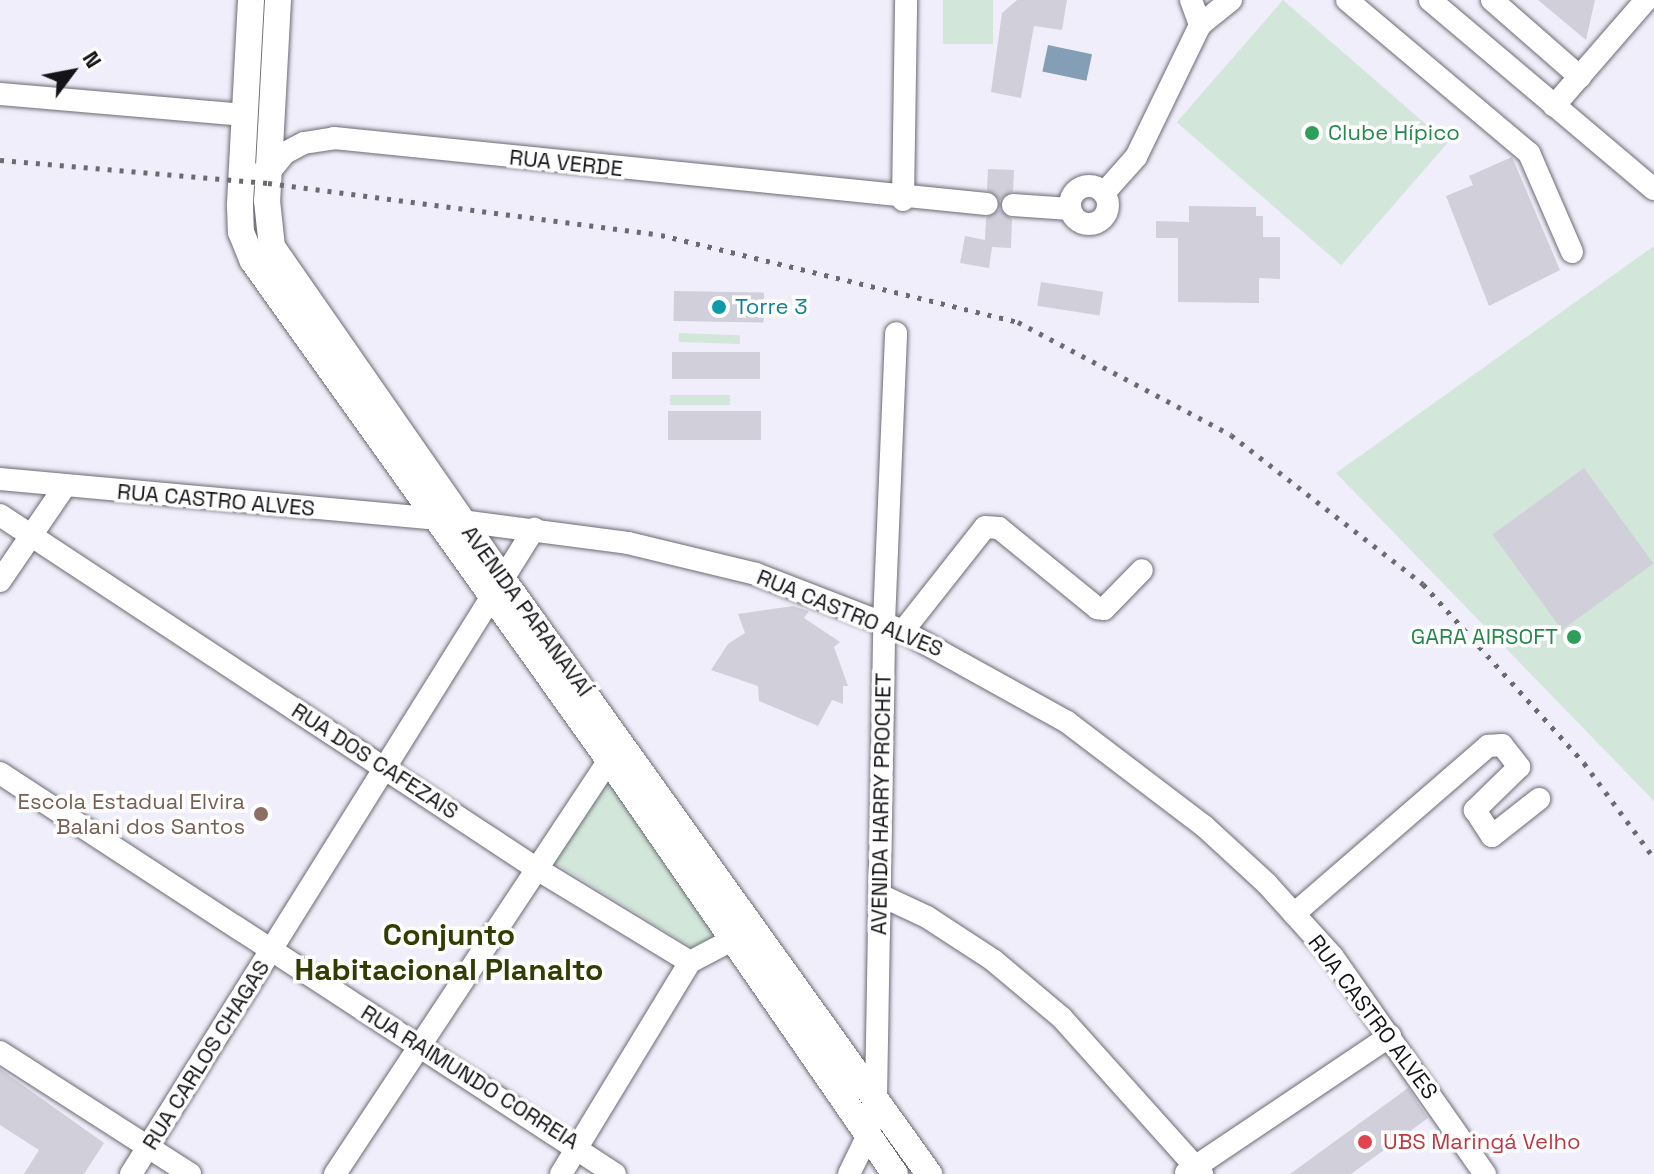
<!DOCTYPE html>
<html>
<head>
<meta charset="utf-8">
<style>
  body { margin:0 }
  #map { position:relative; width:1654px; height:1174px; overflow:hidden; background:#efeefa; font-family:"Space Grotesk",sans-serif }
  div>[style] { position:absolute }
  .green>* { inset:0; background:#d2e7da; transform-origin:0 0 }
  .water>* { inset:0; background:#849eb6; transform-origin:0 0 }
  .building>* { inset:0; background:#d0cfda; transform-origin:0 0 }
  .roads { filter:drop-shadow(0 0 2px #6c6c75) drop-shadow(0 0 2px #6c6c75) }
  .minor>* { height:22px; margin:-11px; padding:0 11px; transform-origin:11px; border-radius:11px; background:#fff }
  .minor>.ring { margin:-11px; padding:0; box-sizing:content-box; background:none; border:22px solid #fff; border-radius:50% }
  .major>* { height:26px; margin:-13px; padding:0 13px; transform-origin:13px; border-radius:13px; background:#fff }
  .rail>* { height:5px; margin-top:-2.5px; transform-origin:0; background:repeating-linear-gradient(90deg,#6a6a71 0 4px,transparent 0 12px) }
  .dots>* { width:22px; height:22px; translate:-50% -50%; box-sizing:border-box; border:4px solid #fff; border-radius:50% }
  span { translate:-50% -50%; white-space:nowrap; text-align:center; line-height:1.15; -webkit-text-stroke:7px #fff; paint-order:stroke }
  .leisure-label { font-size:22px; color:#27864d }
  .left { translate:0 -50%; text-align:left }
  .right { translate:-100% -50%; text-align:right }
  .street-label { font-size:22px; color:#141418 }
  .culture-label { font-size:22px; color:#0d838f }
  .education-label { font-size:22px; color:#785e54 }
  .health-label { font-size:22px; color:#be3a42 }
  .district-label { font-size:30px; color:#313d02; font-weight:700 }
  .north { position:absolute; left:32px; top:32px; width:80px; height:80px; -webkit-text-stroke:6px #fff; paint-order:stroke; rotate:58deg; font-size:22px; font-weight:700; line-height:32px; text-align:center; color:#141418 }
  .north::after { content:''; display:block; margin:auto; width:28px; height:36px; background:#141418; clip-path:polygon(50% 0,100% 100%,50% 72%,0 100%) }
</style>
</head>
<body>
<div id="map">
  <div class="green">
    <div style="left:943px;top:0;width:50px;height:44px"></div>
    <div style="left:1283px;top:0;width:218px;height:162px;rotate:41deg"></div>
    <div style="clip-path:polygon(1654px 246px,1654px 801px,1336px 473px)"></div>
    <div style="left:679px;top:333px;width:61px;height:9px;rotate:2deg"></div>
    <div style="left:670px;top:395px;width:60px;height:10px"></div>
    <div style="clip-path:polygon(611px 773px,718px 934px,693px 948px,552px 861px)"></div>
  </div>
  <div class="water">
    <div style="left:1048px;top:45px;width:45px;height:27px;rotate:12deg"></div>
  </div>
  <div class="building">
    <div style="clip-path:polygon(1017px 0,1067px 0,1062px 30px,1034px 26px,1021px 98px,991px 92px,1002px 13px)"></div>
    <div style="clip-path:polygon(1538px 0,1595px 0,1586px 40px)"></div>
    <div style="clip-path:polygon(1512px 157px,1560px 270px,1489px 306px,1446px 196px,1473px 185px,1469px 176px)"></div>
    <div style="clip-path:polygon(988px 169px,1014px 170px,1013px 191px,1000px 200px,987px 190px)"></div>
    <div style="clip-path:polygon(1189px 206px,1256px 207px,1256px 216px,1263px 216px,1263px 237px,1280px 237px,1280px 279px,1259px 278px,1259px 303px,1178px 302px,1178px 238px,1156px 238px,1156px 221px,1189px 222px)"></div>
    <div style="clip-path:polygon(1000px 209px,1012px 219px,1011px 248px,992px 247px,989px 268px,960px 263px,965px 236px,985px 240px,986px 218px)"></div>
    <div style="left:1041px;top:282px;width:63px;height:24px;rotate:9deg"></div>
    <div style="left:674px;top:291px;width:90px;height:30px;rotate:1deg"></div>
    <div style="left:672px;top:352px;width:88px;height:27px"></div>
    <div style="left:761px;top:411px;width:29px;height:93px;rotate:90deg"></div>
    <div style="left:1584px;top:468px;width:118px;height:113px;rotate:54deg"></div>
    <div style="clip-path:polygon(793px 606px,809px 611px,804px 618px,840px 642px,834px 647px,848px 686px,843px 686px,843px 704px,832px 700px,818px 726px,759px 701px,758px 686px,711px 670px,728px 644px,745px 633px,738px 614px)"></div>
    <div style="clip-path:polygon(0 1069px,104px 1143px,84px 1174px,24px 1174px,39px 1150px,0 1125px)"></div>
    <div style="clip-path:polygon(1408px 1088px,1428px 1118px,1351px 1174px,1290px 1174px)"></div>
  </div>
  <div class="roads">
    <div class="minor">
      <div style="left:1191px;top:0;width:27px;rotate:70deg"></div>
      <div style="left:1347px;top:0;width:238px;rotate:40.1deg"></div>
      <div style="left:1529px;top:153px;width:108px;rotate:66.5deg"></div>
      <div style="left:1430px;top:0;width:293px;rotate:40.2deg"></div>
      <div style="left:1492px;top:0;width:117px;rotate:41.2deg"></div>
      <div style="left:0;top:94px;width:246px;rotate:4.9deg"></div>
      <div style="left:1554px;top:106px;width:140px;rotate:-49deg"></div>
      <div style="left:243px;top:174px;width:24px;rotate:2deg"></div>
      <div style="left:267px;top:175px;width:28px;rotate:-51deg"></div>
      <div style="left:285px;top:153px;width:21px;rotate:-28deg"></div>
      <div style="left:304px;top:143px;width:30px;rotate:-9deg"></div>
      <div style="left:334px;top:138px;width:656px;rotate:5.77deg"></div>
      <div class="ring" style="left:1070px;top:186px;width:16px;height:16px"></div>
      <div style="left:1104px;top:193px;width:48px;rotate:-48.4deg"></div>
      <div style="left:1136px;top:157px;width:147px;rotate:-64.1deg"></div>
      <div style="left:1200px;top:25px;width:40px;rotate:-39deg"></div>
      <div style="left:903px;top:200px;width:200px;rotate:-89.1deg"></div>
      <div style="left:1013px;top:205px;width:57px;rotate:4deg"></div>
      <div style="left:0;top:479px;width:463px;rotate:5.2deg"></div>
      <div style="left:461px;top:521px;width:168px;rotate:7.5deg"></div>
      <div style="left:628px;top:543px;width:132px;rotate:13.6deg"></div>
      <div style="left:756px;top:574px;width:158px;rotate:21.2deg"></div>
      <div style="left:903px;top:631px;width:188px;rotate:29deg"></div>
      <div style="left:1067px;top:722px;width:172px;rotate:37.2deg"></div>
      <div style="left:1204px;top:826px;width:86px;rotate:42.6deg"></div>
      <div style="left:1267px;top:884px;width:98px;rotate:47.9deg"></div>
      <div style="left:1333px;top:957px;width:265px;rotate:55deg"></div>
      <div style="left:0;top:515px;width:643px;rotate:33.39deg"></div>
      <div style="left:537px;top:869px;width:179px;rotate:31.3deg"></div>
      <div style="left:690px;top:962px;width:64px;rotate:-27.8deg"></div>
      <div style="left:0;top:581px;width:115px;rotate:-55.6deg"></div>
      <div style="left:903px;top:631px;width:132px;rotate:-51.7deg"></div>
      <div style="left:985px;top:527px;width:14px;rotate:4deg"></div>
      <div style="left:999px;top:528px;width:127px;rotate:39.2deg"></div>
      <div style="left:1097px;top:608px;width:7px;rotate:8deg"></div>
      <div style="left:1104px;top:609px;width:54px;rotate:-45.7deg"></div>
      <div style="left:0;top:773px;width:734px;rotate:33.11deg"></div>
      <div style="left:880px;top:895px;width:52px;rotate:25.1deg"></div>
      <div style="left:927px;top:917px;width:79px;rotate:33.1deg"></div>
      <div style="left:993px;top:960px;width:90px;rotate:40deg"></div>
      <div style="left:1062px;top:1018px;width:210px;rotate:48.1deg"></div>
      <div style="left:1294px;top:914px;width:257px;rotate:-40.9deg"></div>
      <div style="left:1488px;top:746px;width:14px;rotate:-4deg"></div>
      <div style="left:1502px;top:745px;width:28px;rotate:52deg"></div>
      <div style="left:1519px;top:767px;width:62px;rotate:135.7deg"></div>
      <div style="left:1475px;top:810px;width:31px;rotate:57deg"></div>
      <div style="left:1492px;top:836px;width:60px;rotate:-38.2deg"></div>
      <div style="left:0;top:1052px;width:226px;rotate:32.7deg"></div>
      <div style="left:1186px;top:1173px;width:246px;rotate:-33.9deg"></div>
      <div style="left:131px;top:1174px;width:761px;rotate:-58deg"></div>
      <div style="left:335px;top:1174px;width:511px;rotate:-56.5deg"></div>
      <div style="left:561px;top:1174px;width:248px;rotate:-58.7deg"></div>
      <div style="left:849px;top:1174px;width:43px;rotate:-64deg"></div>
      <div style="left:868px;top:1135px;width:38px;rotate:-78deg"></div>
      <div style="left:876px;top:1098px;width:476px;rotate:-89deg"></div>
      <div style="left:884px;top:622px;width:289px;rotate:-87.6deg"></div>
    </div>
    <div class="major">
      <div style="left:251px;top:0;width:206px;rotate:93.1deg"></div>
      <div style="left:240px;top:206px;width:26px;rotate:88deg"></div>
      <div style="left:241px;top:232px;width:31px;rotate:68deg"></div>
      <div style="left:253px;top:261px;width:613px;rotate:54.49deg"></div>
      <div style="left:609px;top:760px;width:503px;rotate:55.36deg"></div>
      <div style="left:278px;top:0;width:201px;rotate:93.1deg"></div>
      <div style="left:267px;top:201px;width:46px;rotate:83.8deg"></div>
      <div style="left:272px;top:247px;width:402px;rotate:55.2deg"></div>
      <div style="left:501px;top:577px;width:735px;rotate:54.36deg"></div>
    </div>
  </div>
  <div class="rail">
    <div style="left:0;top:160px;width:269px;rotate:4.9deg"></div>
    <div style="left:268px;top:183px;width:396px;rotate:7.5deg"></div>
    <div style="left:661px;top:235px;width:367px;rotate:13.7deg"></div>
    <div style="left:1018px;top:322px;width:241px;rotate:27.9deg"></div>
    <div style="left:1231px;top:435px;width:243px;rotate:37.8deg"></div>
    <div style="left:1423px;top:584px;width:241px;rotate:48deg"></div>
    <div style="left:1584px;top:763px;width:118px;rotate:53.6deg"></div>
  </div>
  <div class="dots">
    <div style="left:1312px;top:133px;background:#2e9e5b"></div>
    <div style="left:719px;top:307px;background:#0f9aa8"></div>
    <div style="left:1574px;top:637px;background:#2e9e5b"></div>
    <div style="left:261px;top:814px;background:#8d6e63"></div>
    <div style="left:1365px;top:1142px;background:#e0444e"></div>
  </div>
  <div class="leisure-label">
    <span class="left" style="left:1328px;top:133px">Clube Hípico</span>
    <span class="right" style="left:1558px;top:637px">GARA AIRSOFT</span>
  </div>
  <div class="street-label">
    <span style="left:566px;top:163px;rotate:6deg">RUA VERDE</span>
    <span style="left:216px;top:500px;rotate:5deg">RUA CASTRO ALVES</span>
    <span style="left:527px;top:611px;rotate:54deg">AVENIDA PARANAVAÍ</span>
    <span style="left:850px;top:613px;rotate:22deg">RUA CASTRO ALVES</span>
    <span style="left:375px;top:761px;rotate:33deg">RUA DOS CAFEZAIS</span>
    <span style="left:881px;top:804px;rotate:-89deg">AVENIDA HARRY PROCHET</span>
    <span style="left:1373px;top:1017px;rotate:53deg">RUA CASTRO ALVES</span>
    <span style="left:206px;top:1055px;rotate:-58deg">RUA CARLOS CHAGAS</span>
    <span style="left:470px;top:1077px;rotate:32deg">RUA RAIMUNDO CORREIA</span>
  </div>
  <div class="culture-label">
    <span class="left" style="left:735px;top:307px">Torre 3</span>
  </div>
  <div class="education-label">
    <span class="right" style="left:245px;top:814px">Escola Estadual Elvira<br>Balani dos Santos</span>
  </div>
  <div class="health-label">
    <span class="left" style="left:1383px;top:1142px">UBS Maringá Velho</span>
  </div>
  <div class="district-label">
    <span style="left:449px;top:952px">Conjunto<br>Habitacional Planalto</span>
  </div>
  <div class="north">N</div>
</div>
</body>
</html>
